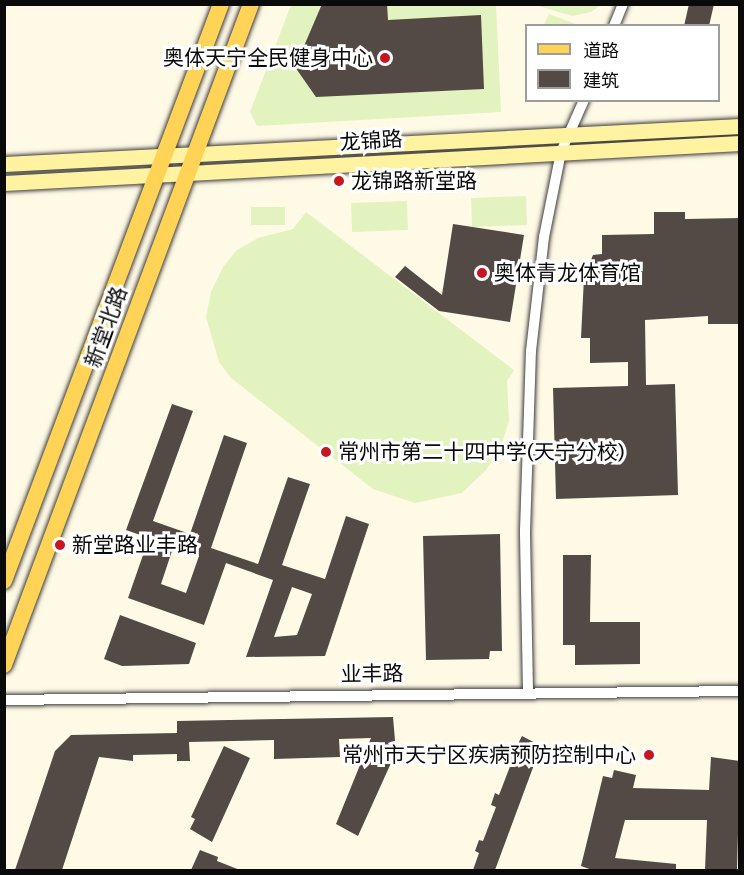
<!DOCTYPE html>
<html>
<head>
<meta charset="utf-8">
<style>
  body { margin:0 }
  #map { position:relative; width:744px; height:875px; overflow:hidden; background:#fffae6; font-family:"Roboto Serif","Noto Sans SC",serif }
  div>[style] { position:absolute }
  .pitch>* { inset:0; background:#e2f3bf; transform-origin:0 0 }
  .building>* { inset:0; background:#534a45 }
  .roads { filter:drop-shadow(0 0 2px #3d3d3d) drop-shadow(0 0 2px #3d3d3d) }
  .minor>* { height:10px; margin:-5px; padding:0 5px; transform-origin:5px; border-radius:5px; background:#fff }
  .secondary>* { height:15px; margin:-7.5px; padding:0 7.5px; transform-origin:7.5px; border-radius:7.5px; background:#fff3a1 }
  .primary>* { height:16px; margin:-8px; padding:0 8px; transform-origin:8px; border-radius:8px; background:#ffd456 }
  .dots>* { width:16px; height:16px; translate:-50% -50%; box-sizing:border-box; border:3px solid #fff; border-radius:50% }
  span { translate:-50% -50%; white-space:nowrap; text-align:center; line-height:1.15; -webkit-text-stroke:6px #fff; paint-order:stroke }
  .poi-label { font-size:21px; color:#0a0a0a }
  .right { translate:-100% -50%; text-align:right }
  .left { translate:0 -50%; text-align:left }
  .street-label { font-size:21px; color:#0a0a0a }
  .frame { position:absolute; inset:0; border:6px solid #0a0a0a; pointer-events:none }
  .legend { position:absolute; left:525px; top:24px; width:195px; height:78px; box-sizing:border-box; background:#fff; border:2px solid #9d9d9d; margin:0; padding:8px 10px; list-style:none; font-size:18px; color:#0a0a0a }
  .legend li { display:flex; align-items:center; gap:12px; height:30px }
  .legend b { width:30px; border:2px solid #9d9d9d }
</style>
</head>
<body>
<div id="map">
  <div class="pitch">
    <div style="clip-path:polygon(291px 5px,496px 5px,501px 112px,257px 126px,250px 112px)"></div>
    <div style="clip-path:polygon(535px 5px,601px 5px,591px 12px,572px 16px)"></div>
    <div style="clip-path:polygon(549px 14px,578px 25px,544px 25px)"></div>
    <div style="left:526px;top:196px;width:29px;height:55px;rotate:88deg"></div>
    <div style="left:407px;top:201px;width:29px;height:56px;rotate:88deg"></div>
    <div style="left:285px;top:207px;width:18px;height:34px;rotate:90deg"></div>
    <div style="clip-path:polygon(306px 212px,514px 370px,507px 381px,509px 421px,500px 449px,486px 470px,462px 493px,415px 503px,373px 489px,231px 378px,219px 362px,206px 317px,211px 292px,223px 267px,237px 250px,258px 238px,293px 229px)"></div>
  </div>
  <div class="building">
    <div style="clip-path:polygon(322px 4px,387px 4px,388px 20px,481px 15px,484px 89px,316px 97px,295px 67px)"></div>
    <div style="clip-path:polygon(689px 4px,714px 4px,709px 26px,684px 26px)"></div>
    <div style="clip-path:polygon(654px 212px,685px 212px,685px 219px,740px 218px,740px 324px,708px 324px,708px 316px,645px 320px,646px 385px,675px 384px,678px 495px,556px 499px,553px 388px,628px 386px,628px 362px,590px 363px,590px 338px,581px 338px,584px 277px,593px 255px,602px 254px,602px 235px,654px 234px)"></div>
    <div style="clip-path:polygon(453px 224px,524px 235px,510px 322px,439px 311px,395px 277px,405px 266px,442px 295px)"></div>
    <div style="clip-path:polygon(evenodd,172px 404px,193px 411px,153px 521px,190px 534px,224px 435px,247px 443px,211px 548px,258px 564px,288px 477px,310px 484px,282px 565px,325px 579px,346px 516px,369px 524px,325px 656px,246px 657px,273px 580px,226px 563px,204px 625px,128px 598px,149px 538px,126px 530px,172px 404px,173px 548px,199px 556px,186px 593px,161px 584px,173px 548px,172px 404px,292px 587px,312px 594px,297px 635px,274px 637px,292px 587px)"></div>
    <div style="clip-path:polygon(500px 534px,502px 651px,490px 651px,489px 659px,426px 660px,423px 536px)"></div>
    <div style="clip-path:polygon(563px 555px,591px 555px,590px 622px,640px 622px,640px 664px,575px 665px,575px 645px,563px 645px)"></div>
    <div style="clip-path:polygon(120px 615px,196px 643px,189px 664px,122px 666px,104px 659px)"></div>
    <div style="clip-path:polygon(393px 717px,396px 752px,358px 836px,336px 824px,371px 738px,339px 739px,340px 757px,274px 759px,274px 740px,189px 742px,190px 761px,177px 761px,177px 754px,133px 755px,133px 761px,99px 757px,62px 870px,15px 870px,55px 751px,71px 735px,177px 733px,177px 721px)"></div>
    <div style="clip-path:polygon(522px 736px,541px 746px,495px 870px,473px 870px,479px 853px,475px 851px,479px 840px,483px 841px,496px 807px,491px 805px,495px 793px,499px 795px,511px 764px,508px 763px)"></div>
    <div style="clip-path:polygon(224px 746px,250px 758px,212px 842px,190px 829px,195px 819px,191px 817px)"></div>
    <div style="clip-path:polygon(711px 757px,740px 761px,737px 870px,705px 870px,707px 820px,625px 820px,615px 858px,676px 864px,676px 870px,592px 870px,581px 866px,603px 776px,612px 778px,614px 770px,636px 775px,633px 788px,709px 790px)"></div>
    <div style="clip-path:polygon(200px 850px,218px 857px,217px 861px,240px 870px,191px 870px)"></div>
  </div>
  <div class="roads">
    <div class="minor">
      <div style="left:614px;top:26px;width:24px;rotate:-68deg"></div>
      <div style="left:528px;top:691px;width:160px;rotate:-91.1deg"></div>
      <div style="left:525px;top:531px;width:180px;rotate:-88.1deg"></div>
      <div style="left:531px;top:351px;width:115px;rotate:-83.5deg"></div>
      <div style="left:544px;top:237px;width:87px;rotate:-78.7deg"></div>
      <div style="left:561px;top:152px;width:57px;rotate:-66.1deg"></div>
      <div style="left:4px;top:700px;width:736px;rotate:-0.7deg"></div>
    </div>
    <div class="secondary">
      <div style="left:4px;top:164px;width:737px;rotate:-2.96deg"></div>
      <div style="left:4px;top:183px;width:737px;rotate:-3.11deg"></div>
    </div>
    <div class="primary">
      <div style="left:4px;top:581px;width:616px;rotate:-69.39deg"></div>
      <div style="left:4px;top:665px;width:706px;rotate:-69.51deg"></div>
    </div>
  </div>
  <div class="dots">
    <div style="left:385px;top:58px;background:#c51621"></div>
    <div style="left:339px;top:181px;background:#c51621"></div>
    <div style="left:482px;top:273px;background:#c51621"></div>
    <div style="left:326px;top:452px;background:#c51621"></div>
    <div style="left:60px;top:545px;background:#c51621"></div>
    <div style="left:649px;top:755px;background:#c51621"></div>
  </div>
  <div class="poi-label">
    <span class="right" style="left:373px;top:58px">奥体天宁全民健身中心</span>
    <span class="left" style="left:351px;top:181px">龙锦路新堂路</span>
    <span class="left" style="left:494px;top:273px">奥体青龙体育馆</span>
    <span class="left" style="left:338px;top:452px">常州市第二十四中学(天宁分校)</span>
    <span class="left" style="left:72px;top:545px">新堂路业丰路</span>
    <span class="right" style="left:636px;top:755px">常州市天宁区疾病预防控制中心</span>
  </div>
  <div class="street-label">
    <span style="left:371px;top:141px;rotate:-4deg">龙锦路</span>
    <span style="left:106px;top:327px;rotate:-70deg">新堂北路</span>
    <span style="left:372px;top:674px;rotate:-1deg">业丰路</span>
  </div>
  <div class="frame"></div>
  <ul class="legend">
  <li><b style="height:8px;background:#ffd456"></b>道路</li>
  <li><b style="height:16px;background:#534a45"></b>建筑</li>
  </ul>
</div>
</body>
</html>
